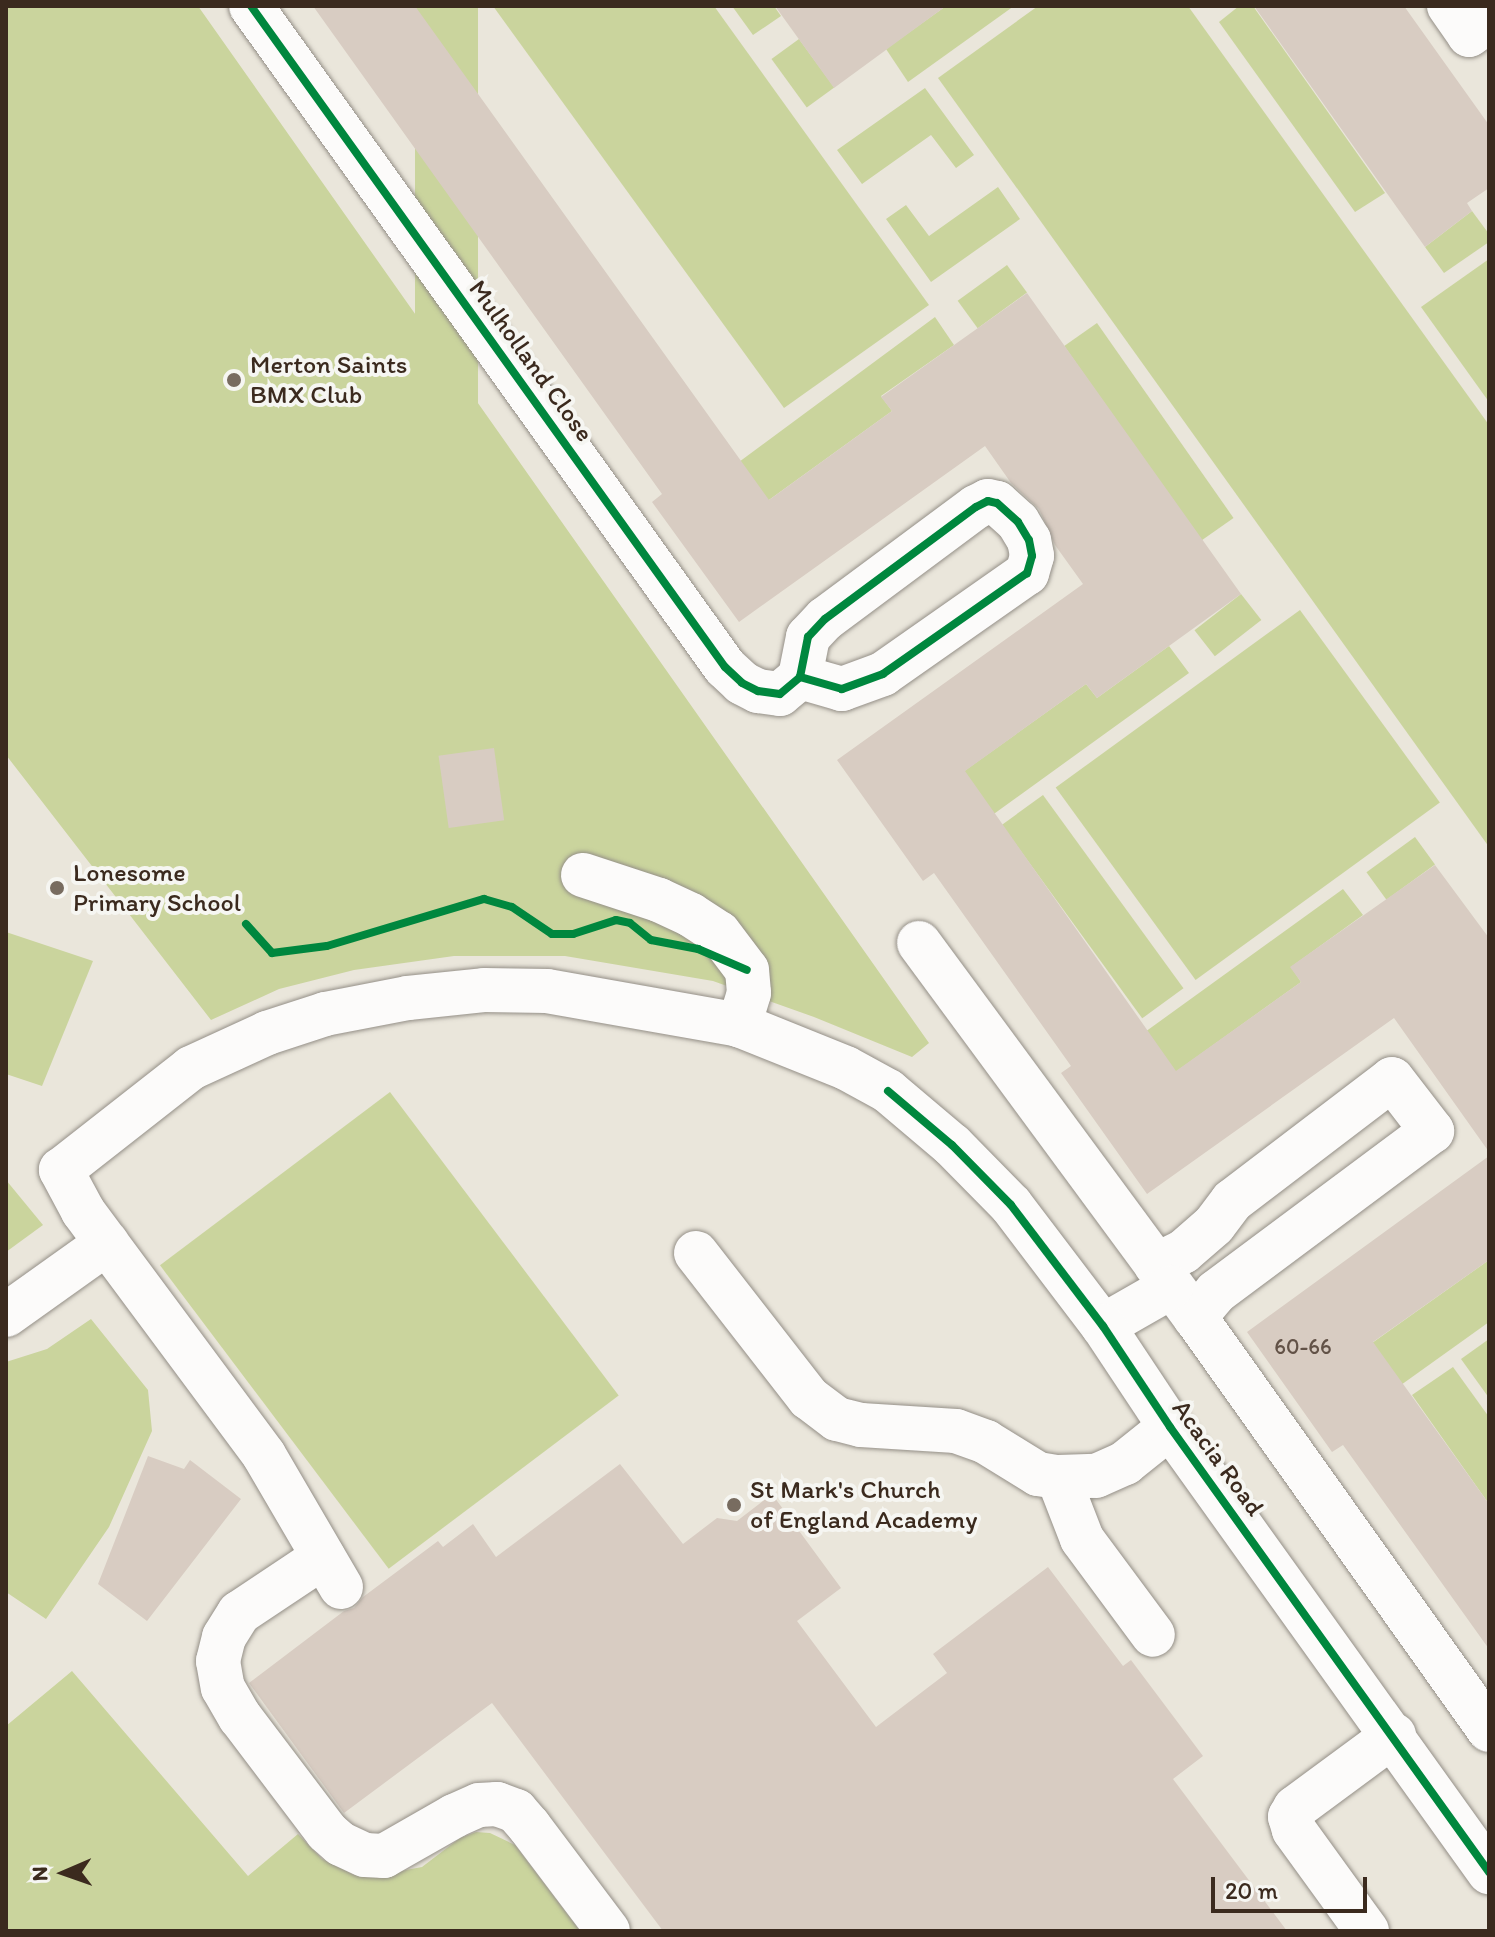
<!DOCTYPE html>
<html>
<head>
<meta charset="utf-8">
<style>
  body { margin:0 }
  #map { position:relative; width:1495px; height:1937px; overflow:hidden; background:#eae6db; font-family:Itim,sans-serif }
  div>[style] { position:absolute }
  .green>* { inset:0; background:#cad49d; transform-origin:0 0 }
  .building>* { inset:0; background:#d8ccc2; transform-origin:0 0 }
  .roads { filter:drop-shadow(0 0 2px #948f87) drop-shadow(0 0 2px #948f87) }
  .minor>* { height:44px; margin:-22px; padding:0 22px; transform-origin:22px; border-radius:22px; background:#fcfbfa }
  .cycleway>* { height:8px; margin:-4px; padding:0 4px; transform-origin:4px; border-radius:4px; background:#00873e }
  .dots>* { width:22px; height:22px; translate:-50% -50%; box-sizing:border-box; border:4px solid #f6f6f2; border-radius:50% }
  span { translate:-50% -50%; white-space:nowrap; text-align:center; line-height:1.15; -webkit-text-stroke:8px #f6f6f2; paint-order:stroke }
  .number-label { font-size:22px; color:#625247 }
  .number-label span { -webkit-text-stroke-width:0 }
  .street-label { font-size:26px; color:#3b2a1e }
  .poi-label { font-size:26px; color:#3b2a1e }
  .left { translate:0 -50%; text-align:left }
  .frame { position:absolute; inset:0; border:8px solid #3b2a1e; pointer-events:none }
  .north { position:absolute; left:24px; top:1833px; width:80px; height:80px; -webkit-text-stroke:6px #f6f6f2; paint-order:stroke; rotate:268deg; font-size:22px; font-weight:700; line-height:32px; text-align:center; color:#3b2a1e }
  .north::after { content:''; display:block; margin:auto; width:28px; height:36px; background:#3b2a1e; clip-path:polygon(50% 0,100% 100%,50% 72%,0 100%) }
  .scale { position:absolute; left:1211px; top:1877px; width:156px; height:36px; box-sizing:border-box; border:4px solid #3b2a1e; border-top:0; padding-left:10px; font-size:24px; line-height:28px; white-space:nowrap; color:#3b2a1e; -webkit-text-stroke:6px #f6f6f2; paint-order:stroke }
</style>
</head>
<body>
<div id="map">
  <div class="green">
    <div style="clip-path:polygon(6px 6px,198px 6px,929px 1043px,912px 1057px,814px 1017px,713px 981px,565px 956px,454px 956px,354px 970px,279px 989px,211px 1020px,6px 755px)"></div>
    <div style="left:415px;top:6px;width:63px;height:543px"></div>
    <div style="clip-path:polygon(493px 6px,714px 6px,929px 305px,784px 408px)"></div>
    <div style="clip-path:polygon(732px 6px,774px 6px,781px 16px,753px 35px)"></div>
    <div style="clip-path:polygon(946px 6px,1014px 6px,908px 82px,886px 49px)"></div>
    <div style="clip-path:polygon(1038px 6px,1188px 6px,1489px 425px,1489px 847px,938px 78px)"></div>
    <div style="clip-path:polygon(1239px 6px,1253px 6px,1385px 193px,1355px 212px,1219px 22px)"></div>
    <div style="left:799px;top:39px;width:60px;height:34px;rotate:54deg"></div>
    <div style="clip-path:polygon(925px 88px,974px 155px,956px 168px,931px 135px,862px 184px,837px 150px)"></div>
    <div style="clip-path:polygon(998px 187px,1020px 219px,931px 282px,886px 219px,906px 205px,929px 236px)"></div>
    <div style="clip-path:polygon(1472px 211px,1489px 234px,1489px 242px,1444px 273px,1425px 247px)"></div>
    <div style="clip-path:polygon(1489px 259px,1489px 402px,1421px 307px)"></div>
    <div style="left:1007px;top:265px;width:34px;height:61px;rotate:54deg"></div>
    <div style="clip-path:polygon(935px 317px,954px 345px,881px 396px,892px 411px,748px 515px,720px 476px)"></div>
    <div style="left:1097px;top:323px;width:238px;height:40px;rotate:55deg"></div>
    <div style="left:1241px;top:594px;width:33px;height:59px;rotate:52deg"></div>
    <div style="left:1300px;top:610px;width:238px;height:302px;rotate:54deg"></div>
    <div style="clip-path:polygon(1169px 646px,1189px 673px,973px 829px,942px 787px,1086px 684px,1097px 698px)"></div>
    <div style="left:1043px;top:795px;width:239px;height:51px;rotate:54deg"></div>
    <div style="left:1415px;top:837px;width:34px;height:60px;rotate:54deg"></div>
    <div style="clip-path:polygon(1343px 889px,1363px 915px,1291px 967px,1301px 982px,1156px 1086px,1127px 1045px)"></div>
    <div style="clip-path:polygon(6px 932px,93px 961px,42px 1086px,6px 1074px)"></div>
    <div style="left:390px;top:1092px;width:380px;height:288px;rotate:53deg"></div>
    <div style="clip-path:polygon(6px 1180px,43px 1225px,6px 1252px)"></div>
    <div style="clip-path:polygon(1489px 1260px,1489px 1322px,1380px 1400px,1351px 1358px)"></div>
    <div style="clip-path:polygon(91px 1319px,148px 1390px,152px 1431px,109px 1527px,46px 1619px,6px 1592px,6px 1362px,47px 1349px)"></div>
    <div style="clip-path:polygon(1489px 1339px,1489px 1398px,1461px 1359px)"></div>
    <div style="clip-path:polygon(1453px 1367px,1489px 1417px,1489px 1504px,1412px 1395px)"></div>
    <div style="clip-path:polygon(72px 1671px,248px 1876px,298px 1834px,322px 1859px,354px 1875px,374px 1876px,422px 1867px,460px 1838px,476px 1832px,490px 1833px,515px 1845px,580px 1931px,6px 1931px,6px 1726px)"></div>
  </div>
  <div class="building">
    <div style="clip-path:polygon(313px 6px,415px 6px,769px 500px,892px 411px,881px 397px,1027px 293px,1241px 594px,1097px 698px,1086px 684px,965px 771px,1176px 1071px,1301px 982px,1290px 967px,1435px 865px,1489px 938px,1489px 1152px,1394px 1018px,1147px 1194px,1061px 1073px,1071px 1066px,934px 873px,923px 881px,837px 760px,1083px 584px,1055px 545px,1039px 509px,1011px 483px,985px 446px,739px 622px,652px 502px,662px 494px)"></div>
    <div style="clip-path:polygon(775px 6px,946px 6px,834px 88px)"></div>
    <div style="clip-path:polygon(1254px 6px,1404px 6px,1489px 125px,1489px 188px,1467px 203px,1472px 211px,1425px 247px)"></div>
    <div style="left:494px;top:748px;width:73px;height:56px;rotate:82deg"></div>
    <div style="clip-path:polygon(1489px 1156px,1489px 1260px,1373px 1342px,1489px 1504px,1489px 1649px,1343px 1445px,1332px 1452px,1247px 1332px)"></div>
    <div style="clip-path:polygon(148px 1456px,184px 1469px,190px 1460px,241px 1499px,147px 1621px,98px 1584px)"></div>
    <div style="clip-path:polygon(620px 1464px,683px 1544px,717px 1518px,737px 1521px,772px 1494px,841px 1588px,797px 1621px,876px 1727px,947px 1673px,933px 1654px,1048px 1567px,1123px 1666px,1131px 1660px,1203px 1756px,1173px 1779px,1287px 1931px,663px 1931px,492px 1703px,344px 1813px,249px 1683px,344px 1611px,354px 1608px,363px 1597px,438px 1541px,443px 1547px,473px 1524px,496px 1557px)"></div>
  </div>
  <div class="roads">
    <div class="minor">
      <div style="left:251px;top:6px;width:813px;rotate:54.36deg"></div>
      <div style="left:725px;top:667px;width:23px;rotate:43deg"></div>
      <div style="left:742px;top:683px;width:18px;rotate:27deg"></div>
      <div style="left:758px;top:691px;width:22px;rotate:8deg"></div>
      <div style="left:780px;top:694px;width:26px;rotate:-40deg"></div>
      <div style="left:800px;top:677px;width:41px;rotate:-78.7deg"></div>
      <div style="left:808px;top:637px;width:25px;rotate:-47deg"></div>
      <div style="left:825px;top:619px;width:188px;rotate:-36.6deg"></div>
      <div style="left:976px;top:507px;width:13px;rotate:-27deg"></div>
      <div style="left:988px;top:501px;width:9px;rotate:13deg"></div>
      <div style="left:997px;top:503px;width:28px;rotate:42deg"></div>
      <div style="left:1018px;top:522px;width:21px;rotate:59deg"></div>
      <div style="left:1029px;top:540px;width:16px;rotate:79deg"></div>
      <div style="left:1032px;top:556px;width:18px;rotate:106deg"></div>
      <div style="left:1027px;top:573px;width:176px;rotate:145deg"></div>
      <div style="left:883px;top:674px;width:44px;rotate:159.9deg"></div>
      <div style="left:842px;top:689px;width:44px;rotate:-164.1deg"></div>
      <div style="left:1449px;top:6px;width:35px;rotate:55deg"></div>
      <div style="left:1469px;top:35px;width:24px;rotate:-35deg"></div>
      <div style="left:583px;top:875px;width:80px;rotate:18.2deg"></div>
      <div style="left:659px;top:900px;width:35px;rotate:25deg"></div>
      <div style="left:691px;top:915px;width:33px;rotate:33deg"></div>
      <div style="left:719px;top:933px;width:46px;rotate:52.9deg"></div>
      <div style="left:747px;top:970px;width:23px;rotate:85deg"></div>
      <div style="left:749px;top:993px;width:34px;rotate:107deg"></div>
      <div style="left:919px;top:943px;width:465px;rotate:53.6deg"></div>
      <div style="left:1195px;top:1317px;width:507px;rotate:54.55deg"></div>
      <div style="left:696px;top:1253px;width:184px;rotate:52.1deg"></div>
      <div style="left:809px;top:1398px;width:35px;rotate:37deg"></div>
      <div style="left:837px;top:1419px;width:25px;rotate:14deg"></div>
      <div style="left:861px;top:1425px;width:95px;rotate:3.6deg"></div>
      <div style="left:956px;top:1431px;width:32px;rotate:20deg"></div>
      <div style="left:986px;top:1442px;width:61px;rotate:31.6deg"></div>
      <div style="left:1038px;top:1474px;width:20px;rotate:9deg"></div>
      <div style="left:1058px;top:1477px;width:38px;rotate:-2deg"></div>
      <div style="left:1096px;top:1476px;width:32px;rotate:-24deg"></div>
      <div style="left:1125px;top:1463px;width:58px;rotate:-38.7deg"></div>
      <div style="left:1156px;top:1265px;width:30px;rotate:-26deg"></div>
      <div style="left:1183px;top:1252px;width:41px;rotate:-41.1deg"></div>
      <div style="left:1214px;top:1225px;width:30px;rotate:-53deg"></div>
      <div style="left:1232px;top:1201px;width:201px;rotate:-37.3deg"></div>
      <div style="left:1392px;top:1079px;width:66px;rotate:52.4deg"></div>
      <div style="left:1432px;top:1131px;width:269px;rotate:143.3deg"></div>
      <div style="left:1216px;top:1292px;width:33px;rotate:130deg"></div>
      <div style="left:6px;top:1315px;width:124px;rotate:-35.5deg"></div>
      <div style="left:1103px;top:1326px;width:78px;rotate:-29.8deg"></div>
      <div style="left:1058px;top:1477px;width:66px;rotate:68.8deg"></div>
      <div style="left:1082px;top:1539px;width:119px;rotate:53.5deg"></div>
      <div style="left:323px;top:1557px;width:101px;rotate:146.3deg"></div>
      <div style="left:239px;top:1613px;width:28px;rotate:122deg"></div>
      <div style="left:224px;top:1637px;width:25px;rotate:104deg"></div>
      <div style="left:218px;top:1661px;width:27px;rotate:80deg"></div>
      <div style="left:223px;top:1688px;width:34px;rotate:60deg"></div>
      <div style="left:240px;top:1717px;width:144px;rotate:52.9deg"></div>
      <div style="left:327px;top:1832px;width:18px;rotate:41deg"></div>
      <div style="left:341px;top:1844px;width:26px;rotate:25deg"></div>
      <div style="left:365px;top:1855px;width:19px;rotate:3deg"></div>
      <div style="left:384px;top:1856px;width:81px;rotate:-29.7deg"></div>
      <div style="left:454px;top:1816px;width:27px;rotate:-24deg"></div>
      <div style="left:479px;top:1805px;width:18px;rotate:-3deg"></div>
      <div style="left:497px;top:1804px;width:20px;rotate:20deg"></div>
      <div style="left:516px;top:1811px;width:20px;rotate:49deg"></div>
      <div style="left:529px;top:1826px;width:131px;rotate:53deg"></div>
      <div style="left:341px;top:1587px;width:153px;rotate:-120.3deg"></div>
      <div style="left:264px;top:1455px;width:304px;rotate:-126.6deg"></div>
      <div style="left:83px;top:1211px;width:47px;rotate:-118.2deg"></div>
      <div style="left:61px;top:1170px;width:165px;rotate:-38.1deg"></div>
      <div style="left:191px;top:1068px;width:84px;rotate:-24.7deg"></div>
      <div style="left:267px;top:1033px;width:61px;rotate:-18.1deg"></div>
      <div style="left:325px;top:1014px;width:85px;rotate:-10.9deg"></div>
      <div style="left:408px;top:998px;width:76px;rotate:-6deg"></div>
      <div style="left:484px;top:990px;width:63px;rotate:0.9deg"></div>
      <div style="left:547px;top:991px;width:195px;rotate:10deg"></div>
      <div style="left:739px;top:1025px;width:115px;rotate:21.9deg"></div>
      <div style="left:846px;top:1068px;width:48px;rotate:28.7deg"></div>
      <div style="left:888px;top:1091px;width:84px;rotate:40.2deg"></div>
      <div style="left:952px;top:1145px;width:84px;rotate:45.5deg"></div>
      <div style="left:1011px;top:1205px;width:152px;rotate:52.8deg"></div>
      <div style="left:1103px;top:1326px;width:121px;rotate:56.4deg"></div>
      <div style="left:1170px;top:1427px;width:548px;rotate:54.37deg"></div>
      <div style="left:1367px;top:1931px;width:125px;rotate:-125.9deg"></div>
      <div style="left:1294px;top:1830px;width:14px;rotate:-107deg"></div>
      <div style="left:1290px;top:1817px;width:10px;rotate:-61deg"></div>
      <div style="left:1295px;top:1808px;width:123px;rotate:-36.4deg"></div>
    </div>
  </div>
  <div class="cycleway">
    <div style="left:251px;top:6px;width:813px;rotate:54.36deg"></div>
    <div style="left:725px;top:667px;width:23px;rotate:43deg"></div>
    <div style="left:742px;top:683px;width:18px;rotate:27deg"></div>
    <div style="left:758px;top:691px;width:22px;rotate:8deg"></div>
    <div style="left:780px;top:694px;width:26px;rotate:-40deg"></div>
    <div style="left:800px;top:677px;width:41px;rotate:-78.7deg"></div>
    <div style="left:808px;top:637px;width:25px;rotate:-47deg"></div>
    <div style="left:825px;top:619px;width:188px;rotate:-36.6deg"></div>
    <div style="left:976px;top:507px;width:13px;rotate:-27deg"></div>
    <div style="left:988px;top:501px;width:9px;rotate:13deg"></div>
    <div style="left:997px;top:503px;width:28px;rotate:42deg"></div>
    <div style="left:1018px;top:522px;width:21px;rotate:59deg"></div>
    <div style="left:1029px;top:540px;width:16px;rotate:79deg"></div>
    <div style="left:1032px;top:556px;width:18px;rotate:106deg"></div>
    <div style="left:1027px;top:573px;width:176px;rotate:145deg"></div>
    <div style="left:883px;top:674px;width:44px;rotate:159.9deg"></div>
    <div style="left:842px;top:689px;width:44px;rotate:-164.1deg"></div>
    <div style="left:246px;top:924px;width:39px;rotate:48deg"></div>
    <div style="left:272px;top:953px;width:55px;rotate:-7.3deg"></div>
    <div style="left:327px;top:946px;width:164px;rotate:-16.7deg"></div>
    <div style="left:484px;top:899px;width:29px;rotate:16deg"></div>
    <div style="left:512px;top:907px;width:48px;rotate:34deg"></div>
    <div style="left:552px;top:934px;width:21px"></div>
    <div style="left:573px;top:934px;width:45px;rotate:-18deg"></div>
    <div style="left:616px;top:920px;width:14px;rotate:12deg"></div>
    <div style="left:630px;top:923px;width:27px;rotate:39deg"></div>
    <div style="left:651px;top:940px;width:48px;rotate:10.8deg"></div>
    <div style="left:698px;top:949px;width:53px;rotate:23.2deg"></div>
    <div style="left:888px;top:1091px;width:84px;rotate:40.2deg"></div>
    <div style="left:952px;top:1145px;width:84px;rotate:45.5deg"></div>
    <div style="left:1011px;top:1205px;width:152px;rotate:52.8deg"></div>
    <div style="left:1103px;top:1326px;width:121px;rotate:56.4deg"></div>
    <div style="left:1170px;top:1427px;width:548px;rotate:54.37deg"></div>
  </div>
  <div class="dots">
    <div style="left:234px;top:380px;background:#786c60"></div>
    <div style="left:57px;top:888px;background:#786c60"></div>
    <div style="left:734px;top:1505px;background:#786c60"></div>
  </div>
  <div class="number-label">
    <span style="left:1303px;top:1347px">60-66</span>
  </div>
  <div class="street-label">
    <span style="left:531px;top:361px;rotate:54deg">Mulholland Close</span>
    <span style="left:1218px;top:1458px;rotate:54deg">Acacia Road</span>
  </div>
  <div class="poi-label">
    <span class="left" style="left:250px;top:380px">Merton Saints<br>BMX Club</span>
    <span class="left" style="left:73px;top:888px">Lonesome<br>Primary School</span>
    <span class="left" style="left:750px;top:1505px">St Mark's Church<br>of England Academy</span>
  </div>
  <div class="frame"></div>
  <div class="north">N</div>
  <div class="scale">20 m</div>
</div>
</body>
</html>
